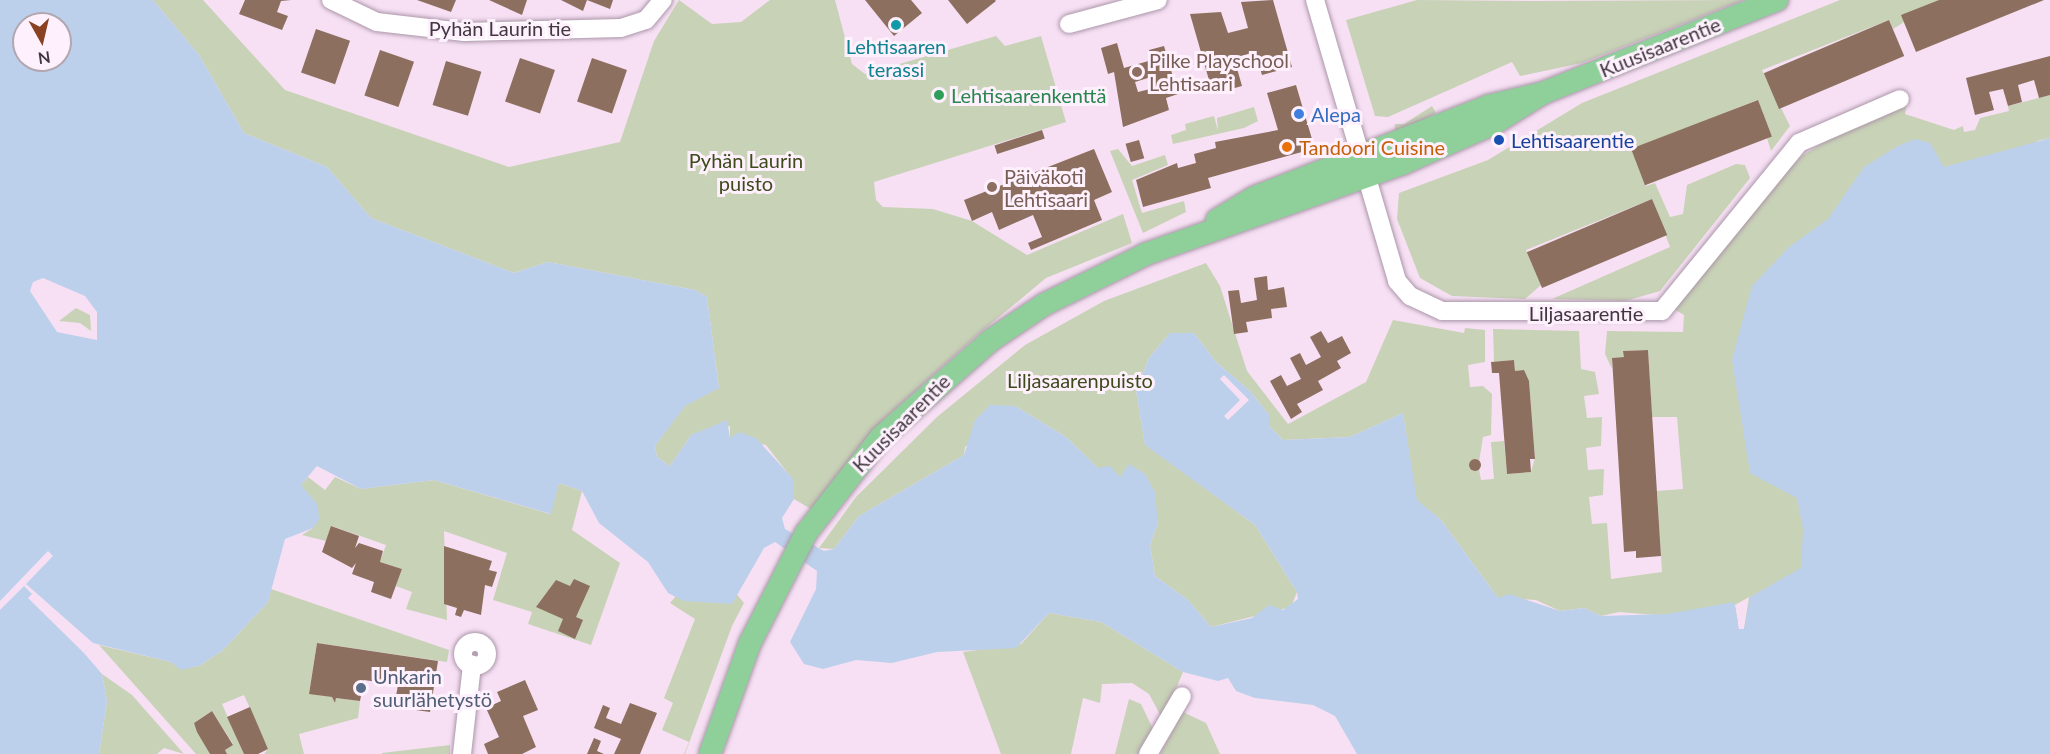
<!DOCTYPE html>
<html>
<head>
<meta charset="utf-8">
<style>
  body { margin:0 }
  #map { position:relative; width:2050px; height:754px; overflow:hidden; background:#f7e0f4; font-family:Lato,sans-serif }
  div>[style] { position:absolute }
  .green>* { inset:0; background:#c8d2b6 }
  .water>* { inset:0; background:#bdd0eb }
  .pier>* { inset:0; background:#f7e0f4 }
  .building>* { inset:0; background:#8c6f5f; transform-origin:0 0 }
  .round { border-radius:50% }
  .roads { filter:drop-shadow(0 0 2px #ab96a9) drop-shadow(0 0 2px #ab96a9) }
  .minor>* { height:18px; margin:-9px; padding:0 9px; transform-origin:9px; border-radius:9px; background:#fff }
  .minor>.ring { margin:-9px; padding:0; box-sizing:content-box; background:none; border:18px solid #fff; border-radius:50% }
  .major>* { height:22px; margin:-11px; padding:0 11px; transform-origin:11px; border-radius:11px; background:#8fd09a }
  .dots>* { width:16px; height:16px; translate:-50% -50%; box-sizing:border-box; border:3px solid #fef1fd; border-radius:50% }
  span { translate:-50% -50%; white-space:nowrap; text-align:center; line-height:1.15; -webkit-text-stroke:6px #fef1fd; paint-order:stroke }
  .street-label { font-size:20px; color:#40373f }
  .culture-label { font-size:20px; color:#0d838f }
  .education-label { font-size:20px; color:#785e54 }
  .left { translate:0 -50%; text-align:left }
  .leisure-label { font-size:20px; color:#27864d }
  .shop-label { font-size:20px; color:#366cbe }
  .transit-label { font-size:20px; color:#164399 }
  .food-label { font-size:20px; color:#c56008 }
  .park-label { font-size:20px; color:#3d4a19 }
  .service-label { font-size:20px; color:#4e5e75 }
  .north { position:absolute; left:12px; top:12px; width:60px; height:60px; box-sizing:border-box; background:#fef1fd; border:2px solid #b2a7b1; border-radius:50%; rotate:172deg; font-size:16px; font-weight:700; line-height:24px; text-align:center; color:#40373f }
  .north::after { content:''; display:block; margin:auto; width:21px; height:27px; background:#894023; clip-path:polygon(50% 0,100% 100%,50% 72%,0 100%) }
</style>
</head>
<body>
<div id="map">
  <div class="green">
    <div style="clip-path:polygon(153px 0,203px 0,285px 90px,509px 167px,620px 142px,654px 41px,679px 0,712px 24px,741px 22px,770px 0,835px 0,852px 64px,865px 74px,996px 36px,1005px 46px,1041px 36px,1066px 122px,874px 182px,876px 200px,883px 207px,933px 209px,972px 221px,1027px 255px,1123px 214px,1132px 243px,1046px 278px,975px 337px,884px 419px,811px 509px,794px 499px,793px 480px,766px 445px,730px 438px,730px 426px,691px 435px,670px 466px,657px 457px,655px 446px,685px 405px,719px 388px,707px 297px,695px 290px,548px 262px,514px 273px,371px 218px,327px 167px,244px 133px,199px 55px)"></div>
    <div style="clip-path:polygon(1417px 0,1537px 1px,1743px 0,1582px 63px,1520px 76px,1512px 62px,1388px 117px,1375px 116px,1346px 20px)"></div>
    <div style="clip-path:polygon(1840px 0,1939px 0,1893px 29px,1889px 20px,1762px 70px,1790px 126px,1771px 151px,1767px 138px,1772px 136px,1757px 100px,1632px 150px,1646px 186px,1655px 183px,1670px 217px,1683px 214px,1687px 185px,1736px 164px,1745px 165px,1750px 178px,1660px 291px,1625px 301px,1552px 299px,1670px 247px,1652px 199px,1526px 250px,1541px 285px,1525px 299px,1452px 296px,1420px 278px,1397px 219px,1399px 193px,1488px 160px,1582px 103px)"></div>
    <div style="clip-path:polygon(2050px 95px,2050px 138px,2037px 141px,1828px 572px,1744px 629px,1749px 597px,1735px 605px,1738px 622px,1619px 612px,1601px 616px,1584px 608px,1560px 611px,1536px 600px,1498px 598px,1441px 520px,1416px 500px,1403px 413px,1350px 437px,1283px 440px,1269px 426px,1269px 415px,1250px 391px,1216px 362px,1194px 333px,1170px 333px,1149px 358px,1136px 391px,1145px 444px,1255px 525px,1297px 592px,1291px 607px,1211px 627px,1188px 600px,1155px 576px,1150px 545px,1158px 523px,1120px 477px,1098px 468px,1066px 437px,1015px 406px,965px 447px,964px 455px,859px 516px,834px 549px,819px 548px,856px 497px,937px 417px,1025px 345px,1104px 301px,1206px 263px,1220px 286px,1247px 371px,1288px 424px,1366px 382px,1393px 320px,1464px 333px,1465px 328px,1485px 330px,1485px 362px,1468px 365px,1470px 387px,1483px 386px,1492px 394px,1491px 435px,1483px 437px,1479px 462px,1469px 464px,1472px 471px,1479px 469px,1481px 480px,1494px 479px,1491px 442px,1504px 441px,1507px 474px,1531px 472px,1535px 458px,1529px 382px,1515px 371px,1514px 360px,1494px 362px,1493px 329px,1579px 331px,1581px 369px,1595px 372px,1599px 394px,1584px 396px,1587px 418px,1602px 417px,1601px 446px,1586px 448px,1588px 470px,1604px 469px,1603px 495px,1589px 497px,1592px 524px,1607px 523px,1611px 579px,1662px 572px,1657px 491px,1683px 489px,1677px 417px,1652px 417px,1648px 350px,1624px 351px,1624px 357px,1612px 358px,1612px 369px,1605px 354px,1607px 331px,1683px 332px,1684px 315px,1674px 309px,1779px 179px,1803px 155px,1830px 139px,1907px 102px,1905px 114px,1954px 130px,1963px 126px,1964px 132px,1975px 130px,1980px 118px,2009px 111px,2008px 106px)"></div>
    <div style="clip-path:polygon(1432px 106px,1436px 113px,1394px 137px,1395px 124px,1404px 124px)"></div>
    <div style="clip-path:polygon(1254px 107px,1258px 121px,1244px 128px,1173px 144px,1171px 135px,1186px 130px,1185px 124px,1214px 116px,1218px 131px,1217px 118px)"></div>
    <div style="clip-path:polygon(1118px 149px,1132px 166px,1165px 155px,1168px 165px,1132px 180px,1142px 213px,1184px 201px,1186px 212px,1143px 233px,1110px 151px)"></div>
    <div style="clip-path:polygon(76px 308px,90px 315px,91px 331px,80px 323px,59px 321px)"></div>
    <div style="clip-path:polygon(308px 477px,325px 490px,335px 477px,361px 489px,434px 480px,550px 514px,559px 483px,582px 491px,572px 530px,620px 563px,591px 645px,528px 624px,532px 612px,493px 600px,507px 553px,444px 531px,447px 620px,406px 609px,412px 592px,396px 586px,402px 569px,380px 562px,386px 545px,332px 526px,326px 541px,302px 535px,313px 528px,301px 485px)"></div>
    <div style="clip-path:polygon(271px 589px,449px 650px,447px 662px,317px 643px,309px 693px,332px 697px,335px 703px,336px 698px,360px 701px,358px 718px,299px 734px,304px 754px,264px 754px,268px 749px,244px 695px,222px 704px,244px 754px,227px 754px,225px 750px,233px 744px,212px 711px,194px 723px,210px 754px,196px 754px,99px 645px,171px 662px,181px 669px,199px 666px,223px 650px,268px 602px)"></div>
    <div style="clip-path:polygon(734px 591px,744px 603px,732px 626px,685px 754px,684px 754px,689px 742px,662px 730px,673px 703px,664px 698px,695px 619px,670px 603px,675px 597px)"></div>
    <div style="clip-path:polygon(1049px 613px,1101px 622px,1183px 672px,1163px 720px,1149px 694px,1132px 683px,1102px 684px,1100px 703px,1083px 698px,1071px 754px,1001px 754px,963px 652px,1021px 644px)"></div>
    <div style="clip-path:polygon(102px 674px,132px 695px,184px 754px,164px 748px,157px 754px,99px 754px,107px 701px)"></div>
    <div style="clip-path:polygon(1129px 699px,1141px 704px,1154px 731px,1139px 754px,1115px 754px)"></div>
    <div style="clip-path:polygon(1183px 712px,1206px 723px,1220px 754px,1160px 754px)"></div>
    <div style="clip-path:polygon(450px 745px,450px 754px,382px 754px,382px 753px)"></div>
  </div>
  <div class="water">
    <div style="clip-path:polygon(evenodd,0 0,153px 0,199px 55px,244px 133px,327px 167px,371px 218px,514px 273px,548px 262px,695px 290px,707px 297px,719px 388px,685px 406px,655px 446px,657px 457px,670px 466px,691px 435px,727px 420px,730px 438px,739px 432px,756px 438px,794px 480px,794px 499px,782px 518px,785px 529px,824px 551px,834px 549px,859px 516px,964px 455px,975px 420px,990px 405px,1015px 406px,1066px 437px,1098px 468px,1110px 466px,1120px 477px,1129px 464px,1145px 474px,1155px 492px,1158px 523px,1150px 545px,1155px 576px,1188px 600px,1211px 627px,1252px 618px,1269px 605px,1283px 610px,1298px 599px,1297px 592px,1255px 525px,1145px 445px,1136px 391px,1149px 358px,1170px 333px,1194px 333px,1216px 362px,1250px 391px,1269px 415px,1269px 426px,1283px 440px,1350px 437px,1403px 413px,1417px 500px,1441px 520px,1498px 598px,1509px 594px,1560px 611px,1584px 608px,1601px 616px,1667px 614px,1734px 602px,1739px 629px,1744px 629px,1750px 597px,1801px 568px,1803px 529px,1797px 498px,1750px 473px,1732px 360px,1752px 286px,1789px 247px,1828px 219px,1864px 167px,1898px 146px,1915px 139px,1930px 143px,1944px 167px,2050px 138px,2050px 754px,1357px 754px,1335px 716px,1313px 705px,1255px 698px,1236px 691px,1228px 678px,1218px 681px,1183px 672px,1101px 622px,1049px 613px,1016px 648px,937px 652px,892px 663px,856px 660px,823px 669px,804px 664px,790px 642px,816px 589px,817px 571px,775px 542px,764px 548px,732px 604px,684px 601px,668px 593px,648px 562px,599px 523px,582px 491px,559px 483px,551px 514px,434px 480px,361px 489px,317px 466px,301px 485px,318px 505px,319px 520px,313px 528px,285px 539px,268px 602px,223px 650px,199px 666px,181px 670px,171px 662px,93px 643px,84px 653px,102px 674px,107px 701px,99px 754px,0 754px,0 0,24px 24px,60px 24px,60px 60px,24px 60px,24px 24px,0 0,43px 278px,85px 296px,97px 312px,97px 340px,57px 332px,30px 291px,33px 282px,43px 278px)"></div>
  </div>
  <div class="pier">
    <div style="clip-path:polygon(1224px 375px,1249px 400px,1228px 420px,1224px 416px,1240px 400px,1220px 379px)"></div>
    <div style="clip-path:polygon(48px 551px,53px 556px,26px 584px,93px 643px,84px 653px,28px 598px,32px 594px,24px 586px,0 610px,0 601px)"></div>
  </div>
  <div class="building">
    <div style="clip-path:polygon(245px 0,291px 0,281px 1px,277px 12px,288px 16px,282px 30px,239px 14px)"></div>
    <div style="clip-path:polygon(417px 0,456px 0,451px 12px)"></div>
    <div style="clip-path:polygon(489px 0,527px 0,522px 15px)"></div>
    <div style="clip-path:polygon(561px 0,613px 0,610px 9px,587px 0,583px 11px)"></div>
    <div style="clip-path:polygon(865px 0,911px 0,922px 13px,894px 36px)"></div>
    <div style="clip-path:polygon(948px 0,995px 0,996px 1px,967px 24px)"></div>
    <div style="clip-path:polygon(1273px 0,1292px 67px,1262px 75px,1255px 52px,1234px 58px,1242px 86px,1213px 94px,1190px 14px,1221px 12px,1228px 33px,1248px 28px,1241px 2px)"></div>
    <div style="clip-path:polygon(1939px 0,2044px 0,1916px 52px,1901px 15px)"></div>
    <div style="left:1889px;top:20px;width:39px;height:136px;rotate:67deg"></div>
    <div style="left:316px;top:29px;width:36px;height:46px;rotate:19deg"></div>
    <div style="clip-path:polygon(evenodd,1117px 43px,1124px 68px,1152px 60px,1149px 50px,1164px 46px,1178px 94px,1166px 98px,1169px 110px,1123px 127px,1114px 72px,1108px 74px,1101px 48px,1117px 43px,1151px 77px,1154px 88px,1138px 92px,1135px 82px,1151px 77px)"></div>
    <div style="left:380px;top:50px;width:36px;height:48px;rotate:19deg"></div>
    <div style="clip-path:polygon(2050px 56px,2050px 95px,2039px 98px,2034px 80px,2018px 85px,2022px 102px,2008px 106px,2003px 89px,1989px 92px,1994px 110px,1975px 115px,1966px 78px)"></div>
    <div style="left:520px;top:58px;width:37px;height:46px;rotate:19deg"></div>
    <div style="left:592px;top:58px;width:37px;height:46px;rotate:19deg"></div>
    <div style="left:446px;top:61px;width:37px;height:46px;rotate:17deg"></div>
    <div style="clip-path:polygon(1296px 85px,1312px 139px,1306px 140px,1309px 150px,1208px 178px,1211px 188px,1143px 207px,1136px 180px,1177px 163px,1178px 168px,1196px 163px,1194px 154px,1216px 148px,1215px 142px,1278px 130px,1267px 93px)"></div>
    <div style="left:1758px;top:100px;width:39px;height:136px;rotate:69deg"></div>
    <div style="left:1042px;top:130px;width:9px;height:50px;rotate:72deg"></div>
    <div style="left:1139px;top:140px;width:19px;height:14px;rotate:74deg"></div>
    <div style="clip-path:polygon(1094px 149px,1112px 192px,1094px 200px,1102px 220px,1031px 250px,1028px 243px,1042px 237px,1033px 215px,999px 230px,992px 212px,972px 221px,964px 200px)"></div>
    <div style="left:1652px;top:199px;width:39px;height:136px;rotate:67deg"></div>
    <div style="clip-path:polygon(1267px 276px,1268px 290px,1284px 287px,1287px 307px,1271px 309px,1272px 318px,1246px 322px,1248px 332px,1234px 334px,1228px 291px,1239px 290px,1241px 303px,1257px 300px,1254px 278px)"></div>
    <div style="clip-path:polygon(1321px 331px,1328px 343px,1342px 336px,1351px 353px,1337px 361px,1341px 368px,1318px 381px,1323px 390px,1297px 404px,1302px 412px,1291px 419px,1270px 381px,1281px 375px,1287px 386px,1301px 379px,1290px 358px,1300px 353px,1306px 365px,1321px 357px,1310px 337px)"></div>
    <div style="clip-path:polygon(1648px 350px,1661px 556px,1636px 558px,1636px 551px,1624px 552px,1612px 358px,1624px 357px,1623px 351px)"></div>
    <div style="clip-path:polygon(1514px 360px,1515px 371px,1524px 370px,1529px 381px,1535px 459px,1530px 459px,1531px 472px,1507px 474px,1499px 373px,1492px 373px,1491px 362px)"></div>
    <div class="round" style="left:1469px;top:459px;width:12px;height:12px"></div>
    <div style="clip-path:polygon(331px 526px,359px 536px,355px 548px,359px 543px,383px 551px,380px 562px,402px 569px,391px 599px,371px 592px,374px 582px,352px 574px,356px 563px,352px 568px,322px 552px)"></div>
    <div style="clip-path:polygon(444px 546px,492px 561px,489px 570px,497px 572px,492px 587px,485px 585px,481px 615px,464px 610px,461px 617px,455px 615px,457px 608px,444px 604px)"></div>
    <div style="clip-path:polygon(574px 579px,590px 586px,576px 617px,583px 620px,575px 639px,558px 631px,563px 619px,536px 607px,556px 580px,570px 586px)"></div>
    <div style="clip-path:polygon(317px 643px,438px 661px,430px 712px,394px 707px,398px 685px,364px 680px,360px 701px,336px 698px,335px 703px,332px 697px,309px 694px)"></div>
    <div style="clip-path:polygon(525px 680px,538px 710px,523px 716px,536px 747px,522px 754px,488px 754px,484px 744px,499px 737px,486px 708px,501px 701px,497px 692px)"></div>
    <div style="clip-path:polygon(630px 703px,657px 713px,640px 754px,614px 754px,621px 739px,594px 728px,603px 705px,610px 708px,606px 718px,621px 724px)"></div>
    <div style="clip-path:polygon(250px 707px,268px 749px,258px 754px,244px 754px,227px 717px)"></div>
    <div style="clip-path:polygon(212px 711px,233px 745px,225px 750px,227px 754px,210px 754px,197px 732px,194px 723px)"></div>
    <div style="clip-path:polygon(594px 738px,601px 741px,597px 751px,604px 754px,587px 754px)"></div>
  </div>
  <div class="roads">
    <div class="minor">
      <div style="left:331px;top:0;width:51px;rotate:25.6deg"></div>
      <div style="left:377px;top:22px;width:88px;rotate:6.6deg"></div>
      <div style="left:464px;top:32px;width:157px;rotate:-1.5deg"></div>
      <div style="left:621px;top:28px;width:26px;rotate:-18deg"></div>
      <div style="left:646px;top:20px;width:26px;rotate:-50deg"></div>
      <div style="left:1315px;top:0;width:293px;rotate:73.7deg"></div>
      <div style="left:1397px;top:281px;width:20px;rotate:49deg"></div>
      <div style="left:1410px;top:296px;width:35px;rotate:25deg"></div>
      <div style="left:1442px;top:311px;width:220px"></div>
      <div style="left:1662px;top:311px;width:217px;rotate:-50.8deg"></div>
      <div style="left:1799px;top:143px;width:110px;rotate:-23.5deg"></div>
      <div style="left:1069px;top:24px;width:92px;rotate:-15.1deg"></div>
      <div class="ring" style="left:463px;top:642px;width:6px;height:6px"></div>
      <div style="left:462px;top:754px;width:90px;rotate:-83.6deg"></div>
      <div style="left:1148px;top:754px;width:67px;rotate:-59.6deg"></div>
    </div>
    <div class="major">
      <div style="left:1217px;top:220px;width:44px;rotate:-31.2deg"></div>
      <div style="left:1255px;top:197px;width:250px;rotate:-21.3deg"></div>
      <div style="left:1488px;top:106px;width:57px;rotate:-13.3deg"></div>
      <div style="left:1543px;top:93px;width:252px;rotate:-21.7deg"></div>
      <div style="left:710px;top:754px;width:118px;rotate:-70.2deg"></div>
      <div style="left:750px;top:643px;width:123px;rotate:-63deg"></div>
      <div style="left:806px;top:533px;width:122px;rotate:-52deg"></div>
      <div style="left:881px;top:437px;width:147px;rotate:-41.4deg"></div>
      <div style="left:991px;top:340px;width:65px;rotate:-33.7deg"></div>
      <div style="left:1045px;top:304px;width:113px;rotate:-26.3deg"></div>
      <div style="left:1146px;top:254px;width:271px;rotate:-19.4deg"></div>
      <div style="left:1402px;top:164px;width:102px;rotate:-23.8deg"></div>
      <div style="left:1495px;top:123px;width:57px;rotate:-32deg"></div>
    </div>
  </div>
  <div class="dots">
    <div style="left:896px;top:25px;background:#0f9aa8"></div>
    <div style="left:1137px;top:72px;background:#8d6e63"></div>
    <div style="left:939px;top:95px;background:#2e9e5b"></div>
    <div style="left:1299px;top:114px;background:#3f7fe0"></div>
    <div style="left:1499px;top:140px;background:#1a4fb4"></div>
    <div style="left:1287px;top:147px;background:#e8710a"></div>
    <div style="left:992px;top:187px;background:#8d6e63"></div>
    <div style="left:361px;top:688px;background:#5c6f8a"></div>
  </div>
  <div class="street-label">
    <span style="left:500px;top:28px">Pyhän Laurin tie</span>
    <span style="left:1660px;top:47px;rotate:-22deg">Kuusisaarentie</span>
    <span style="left:1586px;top:313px">Liljasaarentie</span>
    <span style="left:901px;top:423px;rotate:-45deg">Kuusisaarentie</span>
  </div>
  <div class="culture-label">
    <span style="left:896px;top:58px">Lehtisaaren<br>terassi</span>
  </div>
  <div class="education-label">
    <span class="left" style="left:1149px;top:72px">Pilke Playschool<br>Lehtisaari</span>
    <span class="left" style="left:1004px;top:188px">Päiväkoti<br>Lehtisaari</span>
  </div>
  <div class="leisure-label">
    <span class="left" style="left:951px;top:95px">Lehtisaarenkenttä</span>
  </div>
  <div class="shop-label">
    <span class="left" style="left:1311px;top:114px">Alepa</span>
  </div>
  <div class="transit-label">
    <span class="left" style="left:1511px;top:140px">Lehtisaarentie</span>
  </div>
  <div class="food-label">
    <span class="left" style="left:1299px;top:147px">Tandoori Cuisine</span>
  </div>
  <div class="park-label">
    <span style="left:746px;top:172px">Pyhän Laurin<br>puisto</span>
    <span style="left:1080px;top:380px">Liljasaarenpuisto</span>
  </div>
  <div class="service-label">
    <span class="left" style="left:373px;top:688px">Unkarin<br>suurlähetystö</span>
  </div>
  <div class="north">N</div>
</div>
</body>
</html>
